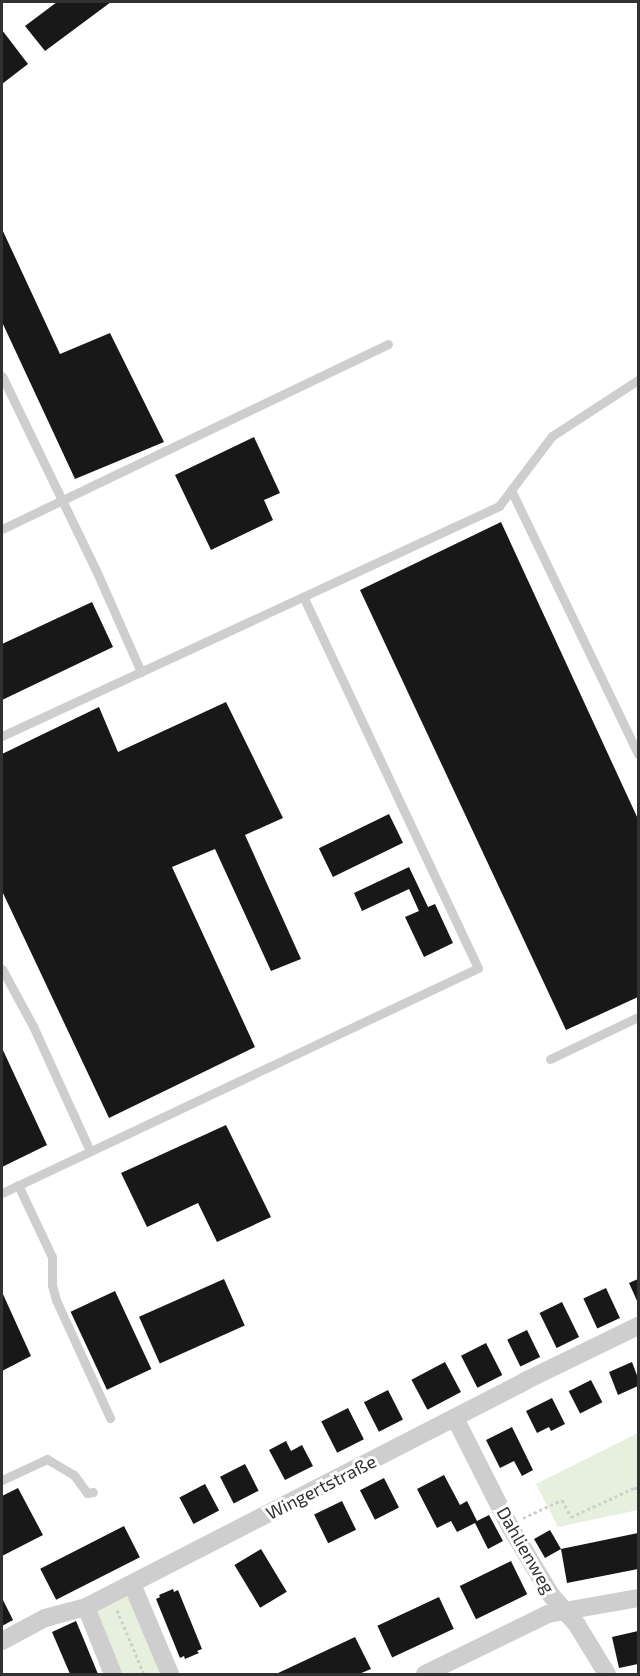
<!DOCTYPE html>
<html>
<head>
<meta charset="utf-8">
<style>
  body { margin:0 }
  #map { position:relative; width:640px; height:1676px; overflow:hidden; background:#fff; font-family:"Exo 2",sans-serif }
  div>[style] { position:absolute }
  .green>* { inset:0; background:#e7efde }
  .building>* { inset:0; background:#181818; transform-origin:0 0 }
  .path>* { height:3px; margin-top:-1.5px; transform-origin:0; background:repeating-linear-gradient(90deg,#cecece 0 3px,transparent 0 6px) }
  .service>* { height:9px; margin:-4.5px; padding:0 4.5px; transform-origin:4.5px; border-radius:4.5px; background:#cecece }
  .minor>* { height:18px; margin:-9px; padding:0 9px; transform-origin:9px; border-radius:9px; background:#cecece }
  span { translate:-50% -50%; white-space:nowrap; text-align:center; line-height:1.15; -webkit-text-stroke:6px #fff; paint-order:stroke }
  .street-label { font-size:18px; color:#313131 }
  .frame { position:absolute; inset:0; border:3px solid #313131; pointer-events:none }
</style>
</head>
<body>
<div id="map">
  <div class="green">
    <div style="clip-path:polygon(638px 1433px,638px 1510px,558px 1527px,536px 1484px)"></div>
    <div style="clip-path:polygon(131px 1591px,166px 1674px,118px 1674px,92px 1610px)"></div>
  </div>
  <div class="building">
    <div style="clip-path:polygon(57px 2px,111px 2px,45px 51px,25px 26px)"></div>
    <div style="clip-path:polygon(2px 30px,28px 64px,2px 84px)"></div>
    <div style="clip-path:polygon(2px 229px,60px 354px,110px 333px,164px 442px,75px 479px,2px 322px)"></div>
    <div style="clip-path:polygon(254px 437px,280px 493px,264px 500px,273px 520px,211px 550px,175px 475px)"></div>
    <div style="clip-path:polygon(501px 522px,638px 819px,638px 997px,566px 1030px,360px 590px)"></div>
    <div style="clip-path:polygon(92px 602px,113px 647px,2px 700px,2px 644px)"></div>
    <div style="clip-path:polygon(226px 702px,283px 818px,245px 835px,301px 959px,271px 971px,215px 849px,172px 867px,255px 1047px,109px 1118px,2px 891px,2px 754px,99px 707px,118px 752px)"></div>
    <div style="left:389px;top:814px;width:32px;height:78px;rotate:64deg"></div>
    <div style="clip-path:polygon(409px 867px,428px 907px,435px 904px,453px 943px,424px 957px,405px 917px,419px 911px,409px 889px,362px 911px,354px 893px)"></div>
    <div style="clip-path:polygon(2px 1048px,47px 1145px,2px 1167px)"></div>
    <div style="clip-path:polygon(226px 1125px,271px 1217px,217px 1242px,198px 1203px,147px 1227px,121px 1173px)"></div>
    <div style="left:224px;top:1279px;width:51px;height:93px;rotate:66deg"></div>
    <div style="clip-path:polygon(638px 1279px,638px 1303px,629px 1283px)"></div>
    <div style="left:606px;top:1288px;width:33px;height:25px;rotate:65deg"></div>
    <div style="left:115px;top:1291px;width:86px;height:49px;rotate:65deg"></div>
    <div style="clip-path:polygon(2px 1292px,31px 1356px,2px 1371px)"></div>
    <div style="left:562px;top:1302px;width:39px;height:25px;rotate:64deg"></div>
    <div style="left:527px;top:1330px;width:30px;height:22px;rotate:64deg"></div>
    <div style="left:486px;top:1343px;width:36px;height:28px;rotate:63deg"></div>
    <div style="left:445px;top:1362px;width:34px;height:38px;rotate:62deg"></div>
    <div style="clip-path:polygon(632px 1362px,638px 1378px,638px 1386px,618px 1395px,609px 1372px)"></div>
    <div style="left:591px;top:1380px;width:25px;height:25px;rotate:63deg"></div>
    <div style="left:388px;top:1390px;width:33px;height:27px;rotate:63deg"></div>
    <div style="clip-path:polygon(552px 1398px,565px 1424px,551px 1431px,549px 1427px,537px 1433px,526px 1411px)"></div>
    <div style="left:348px;top:1408px;width:35px;height:30px;rotate:63deg"></div>
    <div style="clip-path:polygon(512px 1427px,533px 1470px,522px 1476px,514px 1461px,500px 1468px,486px 1440px)"></div>
    <div style="clip-path:polygon(286px 1441px,291px 1451px,302px 1445px,313px 1466px,285px 1480px,269px 1450px)"></div>
    <div style="left:245px;top:1464px;width:30px;height:28px;rotate:63deg"></div>
    <div style="clip-path:polygon(444px 1475px,460px 1505px,467px 1501px,477px 1521px,489px 1515px,503px 1541px,488px 1549px,475px 1523px,457px 1532px,451px 1521px,437px 1528px,417px 1489px)"></div>
    <div style="left:384px;top:1478px;width:33px;height:27px;rotate:63deg"></div>
    <div style="left:205px;top:1484px;width:30px;height:29px;rotate:62deg"></div>
    <div style="clip-path:polygon(18px 1488px,43px 1535px,2px 1556px,2px 1496px)"></div>
    <div style="left:342px;top:1501px;width:32px;height:31px;rotate:64deg"></div>
    <div style="left:124px;top:1526px;width:35px;height:94px;rotate:63deg"></div>
    <div style="clip-path:polygon(550px 1530px,561px 1549px,638px 1533px,638px 1569px,567px 1583px,561px 1549px,545px 1558px,534px 1539px)"></div>
    <div style="left:261px;top:1549px;width:50px;height:31px;rotate:59deg"></div>
    <div style="left:511px;top:1561px;width:37px;height:57px;rotate:64deg"></div>
    <div style="clip-path:polygon(173px 1589px,174px 1592px,178px 1590px,202px 1649px,197px 1651px,199px 1653px,185px 1659px,184px 1656px,180px 1658px,156px 1599px,160px 1597px,159px 1595px)"></div>
    <div style="left:439px;top:1597px;width:35px;height:68px;rotate:65deg"></div>
    <div style="clip-path:polygon(2px 1598px,13px 1620px,2px 1626px)"></div>
    <div style="clip-path:polygon(76px 1621px,84px 1640px,98px 1674px,70px 1674px,52px 1632px)"></div>
    <div style="clip-path:polygon(638px 1631px,638px 1664px,619px 1668px,612px 1637px)"></div>
    <div style="clip-path:polygon(355px 1637px,371px 1669px,359px 1674px,276px 1674px)"></div>
  </div>
  <div class="path">
    <div style="left:523px;top:1518px;width:43px;rotate:-24.8deg"></div>
    <div style="left:562px;top:1500px;width:19px;rotate:62deg"></div>
    <div style="left:571px;top:1517px;width:69px;rotate:-24.7deg"></div>
    <div style="left:634px;top:1488px;width:4px"></div>
    <div style="left:117px;top:1610px;width:69px;rotate:67.1deg"></div>
  </div>
  <div class="service">
    <div style="left:2px;top:376px;width:213px;rotate:64.2deg"></div>
    <div style="left:95px;top:568px;width:114px;rotate:66.1deg"></div>
    <div style="left:511px;top:490px;width:293px;rotate:64.3deg"></div>
    <div style="left:2px;top:529px;width:428px;rotate:-25.6deg"></div>
    <div style="left:2px;top:736px;width:548px;rotate:-24.83deg"></div>
    <div style="left:499px;top:506px;width:88px;rotate:-52.9deg"></div>
    <div style="left:552px;top:436px;width:103px;rotate:-33.1deg"></div>
    <div style="left:2px;top:969px;width:65px;rotate:61.5deg"></div>
    <div style="left:33px;top:1026px;width:137px;rotate:65.5deg"></div>
    <div style="left:550px;top:1059px;width:98px;rotate:-25.5deg"></div>
    <div style="left:18px;top:1185px;width:80px;rotate:64.7deg"></div>
    <div style="left:52px;top:1257px;width:28px;rotate:90deg"></div>
    <div style="left:52px;top:1285px;width:16px;rotate:75deg"></div>
    <div style="left:56px;top:1300px;width:130px;rotate:65.4deg"></div>
    <div style="left:2px;top:1193px;width:526px;rotate:-25.3deg"></div>
    <div style="left:478px;top:968px;width:409px;rotate:-115.2deg"></div>
    <div style="left:2px;top:1480px;width:50px;rotate:-25deg"></div>
    <div style="left:47px;top:1459px;width:31px;rotate:31deg"></div>
    <div style="left:74px;top:1475px;width:22px;rotate:54deg"></div>
    <div style="left:87px;top:1493px;width:6px;rotate:-9deg"></div>
  </div>
  <div class="minor">
    <div style="left:455px;top:1418px;width:120px;rotate:63.2deg"></div>
    <div style="left:509px;top:1525px;width:82px;rotate:59deg"></div>
    <div style="left:551px;top:1595px;width:40px;rotate:49deg"></div>
    <div style="left:577px;top:1625px;width:57px;rotate:58.5deg"></div>
    <div style="left:132px;top:1584px;width:98px;rotate:67.1deg"></div>
    <div style="left:86px;top:1607px;width:72px;rotate:68.1deg"></div>
    <div style="left:2px;top:1641px;width:49px;rotate:-28.1deg"></div>
    <div style="left:45px;top:1618px;width:42px;rotate:-15deg"></div>
    <div style="left:86px;top:1607px;width:494px;rotate:-27.2deg"></div>
    <div style="left:525px;top:1381px;width:126px;rotate:-26deg"></div>
    <div style="left:425px;top:1674px;width:137px;rotate:-26deg"></div>
    <div style="left:548px;top:1614px;width:91px;rotate:-10.1deg"></div>
  </div>
  <div class="street-label">
    <span style="left:321px;top:1487px;rotate:-27deg">Wingertstraße</span>
    <span style="left:526px;top:1550px;rotate:60deg">Dahlienweg</span>
  </div>
  <div class="frame"></div>
</div>
</body>
</html>
